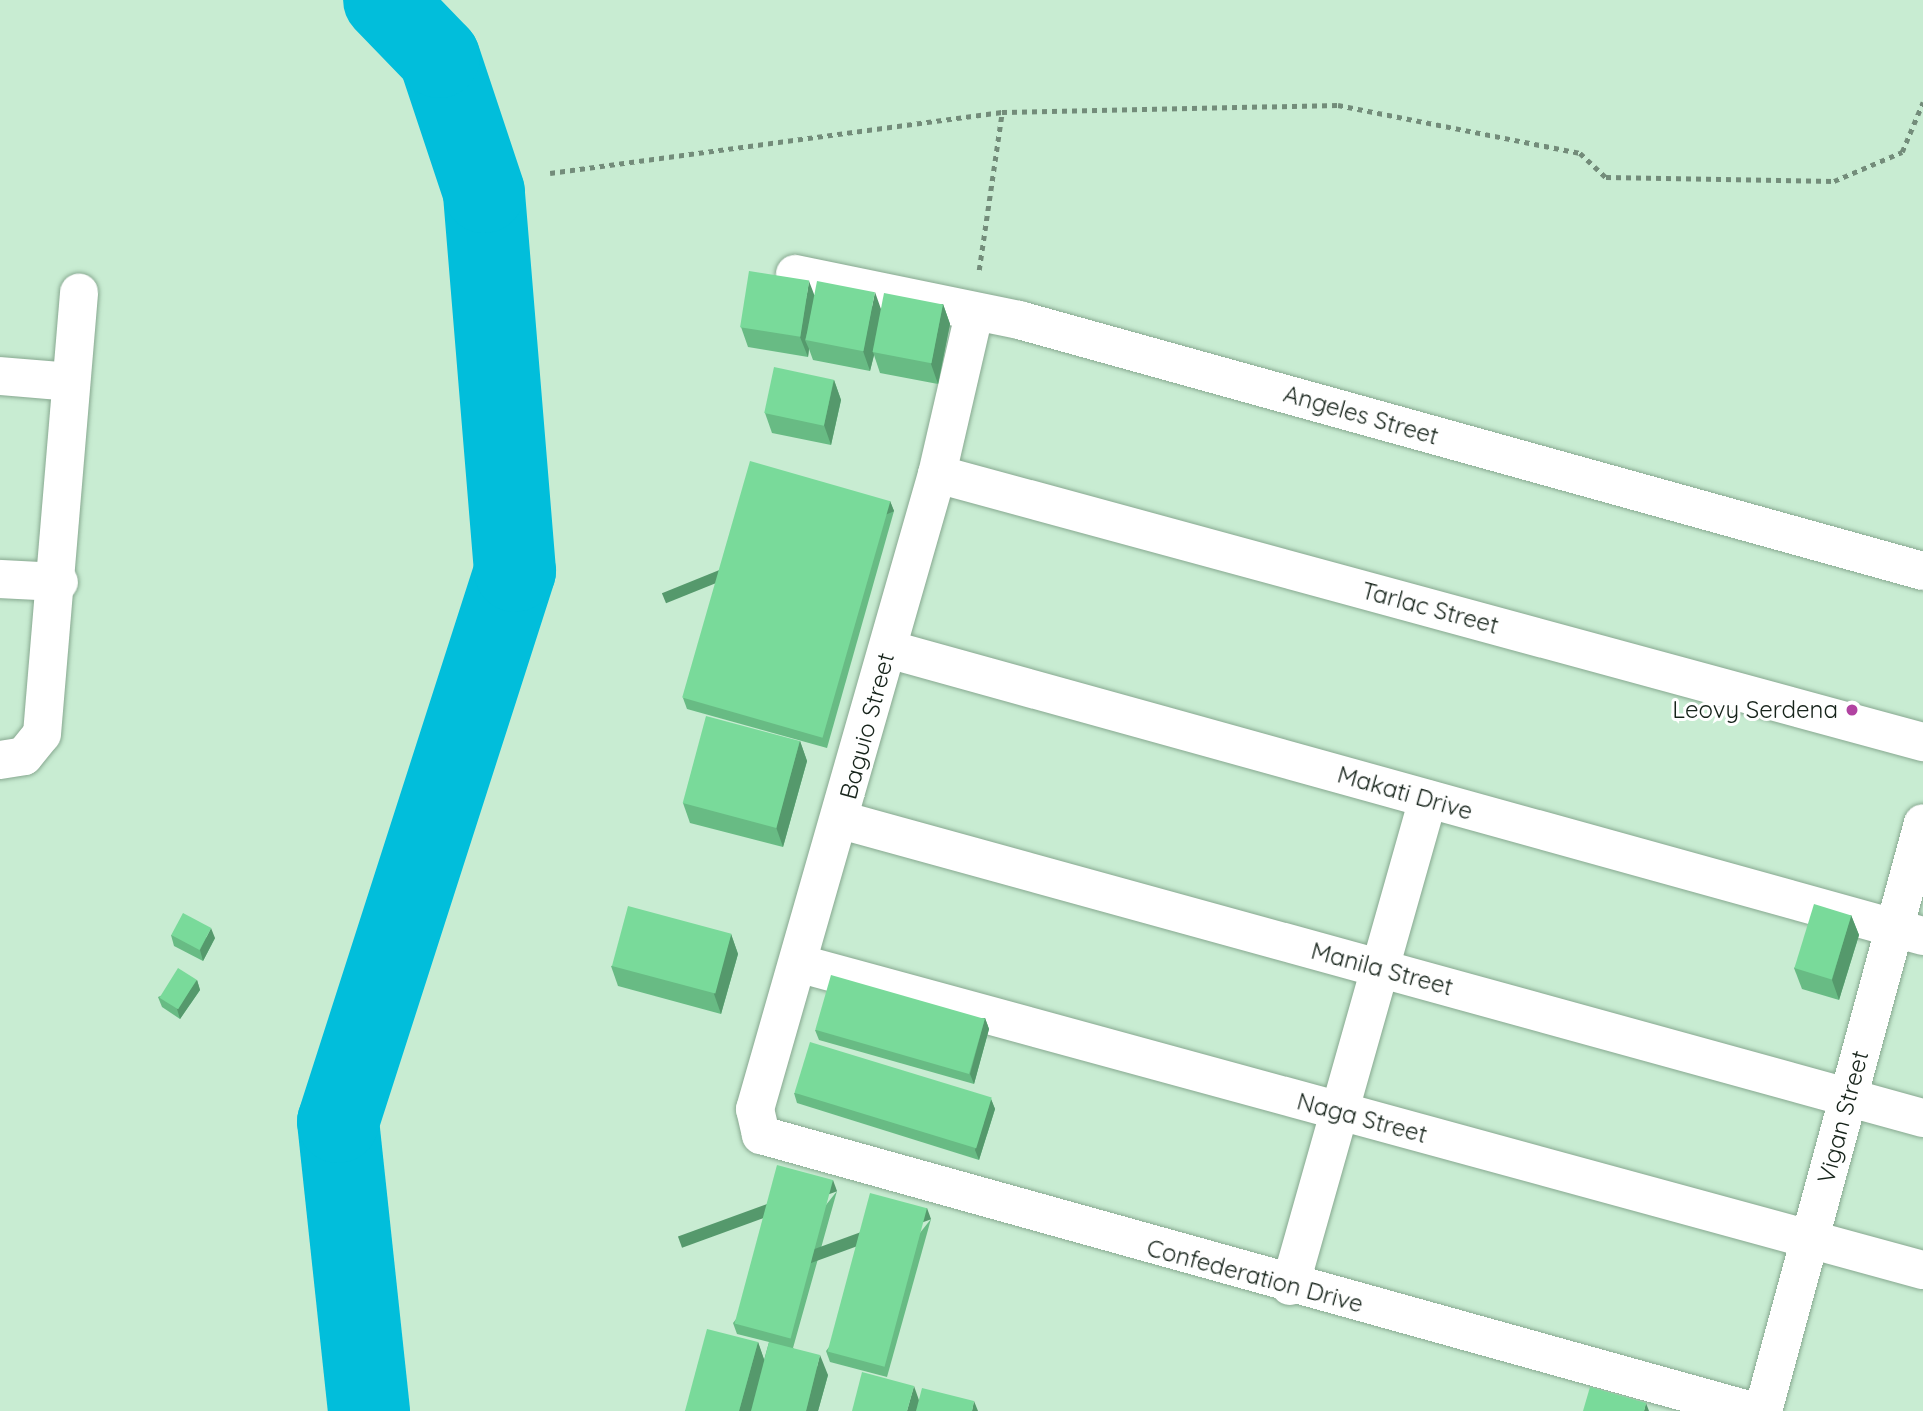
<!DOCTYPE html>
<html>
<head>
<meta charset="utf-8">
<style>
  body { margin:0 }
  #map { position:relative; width:1923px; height:1411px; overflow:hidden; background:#c8ecd2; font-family:Quicksand,sans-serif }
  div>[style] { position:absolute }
  .river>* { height:82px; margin:-41px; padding:0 41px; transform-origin:41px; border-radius:41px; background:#01bedb }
  .path>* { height:4.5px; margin-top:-2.25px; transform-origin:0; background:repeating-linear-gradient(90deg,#738c7a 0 5px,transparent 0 10px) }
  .roads { filter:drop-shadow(0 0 2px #87a890) drop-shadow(0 0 2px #87a890) }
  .minor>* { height:38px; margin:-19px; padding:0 19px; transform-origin:19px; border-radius:19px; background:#fff }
  .wall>* { inset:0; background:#68bb84 }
  .shaded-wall>* { inset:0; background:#55996c; transform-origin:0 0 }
  .building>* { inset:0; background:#79da9a; transform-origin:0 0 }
  .dots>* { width:19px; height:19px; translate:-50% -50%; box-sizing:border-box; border:4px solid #fff; border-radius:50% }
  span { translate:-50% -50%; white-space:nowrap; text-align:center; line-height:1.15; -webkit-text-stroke:6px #fff; paint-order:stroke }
  .street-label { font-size:24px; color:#16231a }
  .poi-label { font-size:24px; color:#16231a }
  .right { translate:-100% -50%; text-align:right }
</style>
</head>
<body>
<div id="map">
  <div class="river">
    <div style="left:369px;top:1411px;width:291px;rotate:-96.1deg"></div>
    <div style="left:338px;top:1122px;width:579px;rotate:-72.19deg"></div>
    <div style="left:515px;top:571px;width:380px;rotate:-94.7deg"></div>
    <div style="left:484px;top:192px;width:142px;rotate:-108.4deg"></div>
    <div style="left:439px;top:57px;width:79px;rotate:-134deg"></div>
  </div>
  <div class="path">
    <div style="left:550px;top:173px;width:456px;rotate:-7.7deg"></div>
    <div style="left:1002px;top:112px;width:336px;rotate:-1.2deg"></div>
    <div style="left:1338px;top:105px;width:247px;rotate:11.2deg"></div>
    <div style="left:1580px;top:153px;width:35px;rotate:43deg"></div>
    <div style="left:1606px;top:177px;width:228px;rotate:1deg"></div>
    <div style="left:1834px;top:181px;width:74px;rotate:-23.1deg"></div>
    <div style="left:1902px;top:152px;width:54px;rotate:-67.2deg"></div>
    <div style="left:979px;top:270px;width:160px;rotate:-81.7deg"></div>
  </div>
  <div class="roads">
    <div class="minor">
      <div style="left:795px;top:274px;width:229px;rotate:11.6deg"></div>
      <div style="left:1019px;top:320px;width:938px;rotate:15.52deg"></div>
      <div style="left:974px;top:314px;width:164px;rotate:103deg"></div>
      <div style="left:937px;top:474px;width:661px;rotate:105.99deg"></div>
      <div style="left:755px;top:1109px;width:27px;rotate:77deg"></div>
      <div style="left:761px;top:1135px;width:1029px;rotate:15.56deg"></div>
      <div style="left:0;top:376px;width:71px;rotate:4.8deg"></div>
      <div style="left:937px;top:474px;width:1022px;rotate:15.21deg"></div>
      <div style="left:0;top:579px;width:59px;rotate:2.9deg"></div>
      <div style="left:888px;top:649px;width:1074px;rotate:15.5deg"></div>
      <div style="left:0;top:760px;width:24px;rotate:-9deg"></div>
      <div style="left:24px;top:756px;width:28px;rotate:-51deg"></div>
      <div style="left:42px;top:734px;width:443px;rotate:-85.2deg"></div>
      <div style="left:841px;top:820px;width:1122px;rotate:15.4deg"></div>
      <div style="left:801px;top:964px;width:1163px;rotate:15.26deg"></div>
      <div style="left:1290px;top:1286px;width:506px;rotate:-74.18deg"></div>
      <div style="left:1763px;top:1411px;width:609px;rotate:-74.78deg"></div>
    </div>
  </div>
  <div class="wall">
    <div style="clip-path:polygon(814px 295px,881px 309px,943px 304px,950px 324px,938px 384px,880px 373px,874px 355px,870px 371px,813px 360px,809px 349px,808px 357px,748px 347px,741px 327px)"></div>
    <div style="clip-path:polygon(834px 380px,841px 400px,831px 445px,772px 433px,765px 413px)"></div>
    <div style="clip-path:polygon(890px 501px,894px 511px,827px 748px,687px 709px,683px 698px)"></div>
    <div style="clip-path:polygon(800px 741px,807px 761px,783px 847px,690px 823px,683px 803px)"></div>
    <div style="clip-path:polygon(1851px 915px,1859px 935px,1839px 1000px,1802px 989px,1794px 968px)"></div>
    <div style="clip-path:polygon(731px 934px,738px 954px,721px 1014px,618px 986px,611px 966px)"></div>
    <div style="clip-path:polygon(171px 935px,215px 938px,203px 961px,174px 946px)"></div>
    <div style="clip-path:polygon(197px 980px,200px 990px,180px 1019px,162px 1007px,158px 997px)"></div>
    <div style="clip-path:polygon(985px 1018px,989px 1029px,974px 1084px,819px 1040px,815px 1030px)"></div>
    <div style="clip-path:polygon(794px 1093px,991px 1099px,995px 1109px,979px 1160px,797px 1103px)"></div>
    <div style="clip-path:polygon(837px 1191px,793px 1348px,828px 1375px,818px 1411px,685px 1411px,758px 1342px,764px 1360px,769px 1342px,737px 1334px,733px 1323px)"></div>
    <div style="clip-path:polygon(931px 1219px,887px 1377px,830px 1362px,826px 1351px)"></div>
  </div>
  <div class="shaded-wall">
    <div style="clip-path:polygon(809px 281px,817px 302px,805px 340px,809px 349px,808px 357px,800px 337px)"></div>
    <div style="clip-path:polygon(875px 292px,882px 312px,873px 352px,874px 355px,870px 371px,863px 351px)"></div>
    <div style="clip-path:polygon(943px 304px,950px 324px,938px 384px,931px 364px)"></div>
    <div style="clip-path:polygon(834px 380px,841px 400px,831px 445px,824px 425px)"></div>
    <div style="left:890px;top:501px;width:11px;height:246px;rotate:68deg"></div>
    <div style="clip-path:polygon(800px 741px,807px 761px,783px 847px,776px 827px)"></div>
    <div style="clip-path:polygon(1851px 915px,1859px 935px,1839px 1000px,1832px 980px)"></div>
    <div style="clip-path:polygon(211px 928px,215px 938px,203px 961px,200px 950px)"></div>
    <div style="clip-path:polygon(731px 934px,738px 954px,721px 1014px,714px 994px)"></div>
    <div style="clip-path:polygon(197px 980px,200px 990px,180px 1019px,177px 1009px)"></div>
    <div style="clip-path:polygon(985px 1018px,989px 1029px,974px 1084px,970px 1074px)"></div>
    <div style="clip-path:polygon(991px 1099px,995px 1109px,979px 1160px,975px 1150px)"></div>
    <div style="left:833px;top:1180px;width:12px;height:165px;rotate:70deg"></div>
    <div style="left:927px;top:1208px;width:12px;height:165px;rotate:70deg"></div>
    <div style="clip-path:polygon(758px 1342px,765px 1362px,752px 1411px,739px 1411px)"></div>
    <div style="clip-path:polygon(820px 1355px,828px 1375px,818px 1411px,806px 1411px)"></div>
    <div style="clip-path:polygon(914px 1386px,921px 1406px,920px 1411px,907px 1411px)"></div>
    <div style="clip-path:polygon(974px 1401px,978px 1411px,972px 1411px)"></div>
    <div style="clip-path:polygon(1646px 1403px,1649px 1411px,1644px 1411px)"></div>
  </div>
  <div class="building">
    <div style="left:749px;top:271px;width:61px;height:57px;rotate:9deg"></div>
    <div style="left:817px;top:281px;width:59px;height:60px;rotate:11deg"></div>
    <div style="left:884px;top:293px;width:60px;height:60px;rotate:11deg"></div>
    <div style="left:774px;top:367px;width:61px;height:47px;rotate:12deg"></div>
    <div style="left:750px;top:461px;width:146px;height:246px;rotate:16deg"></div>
    <div style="left:706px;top:716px;width:97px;height:90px;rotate:15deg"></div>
    <div style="left:1814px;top:904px;width:39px;height:67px;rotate:17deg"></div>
    <div style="left:628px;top:906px;width:107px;height:62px;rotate:15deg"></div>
    <div style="left:183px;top:913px;width:32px;height:25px;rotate:28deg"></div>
    <div style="left:178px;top:968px;width:22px;height:35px;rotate:32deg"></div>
    <div style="left:831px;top:975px;width:160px;height:57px;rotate:16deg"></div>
    <div style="left:810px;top:1042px;width:190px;height:53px;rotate:17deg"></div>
    <div style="left:777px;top:1165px;width:58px;height:164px;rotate:15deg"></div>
    <div style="left:870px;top:1193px;width:59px;height:164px;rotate:15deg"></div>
    <div style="clip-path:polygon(707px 1329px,758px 1342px,739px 1411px,685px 1411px)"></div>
    <div style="clip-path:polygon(769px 1342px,820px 1355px,806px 1411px,751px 1411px)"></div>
    <div style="clip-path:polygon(862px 1372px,914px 1386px,907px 1411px,852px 1411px)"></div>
    <div style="clip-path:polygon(1590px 1387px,1646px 1403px,1644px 1411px,1583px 1411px)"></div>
    <div style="clip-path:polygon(922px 1388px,974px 1401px,972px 1411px,916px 1411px)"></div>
  </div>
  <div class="dots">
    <div style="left:1852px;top:710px;background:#b143a1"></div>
  </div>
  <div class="street-label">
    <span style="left:1361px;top:415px;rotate:16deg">Angeles Street</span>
    <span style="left:1430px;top:608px;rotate:15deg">Tarlac Street</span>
    <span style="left:867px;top:726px;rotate:-75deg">Baguio Street</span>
    <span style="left:1405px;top:793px;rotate:16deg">Makati Drive</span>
    <span style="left:1382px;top:969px;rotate:15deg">Manila Street</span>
    <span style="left:1843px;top:1117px;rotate:-75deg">Vigan Street</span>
    <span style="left:1362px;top:1118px;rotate:15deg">Naga Street</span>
    <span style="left:1255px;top:1276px;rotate:15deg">Confederation Drive</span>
  </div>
  <div class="poi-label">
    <span class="right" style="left:1838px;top:710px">Leovy Serdena</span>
  </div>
</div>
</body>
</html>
